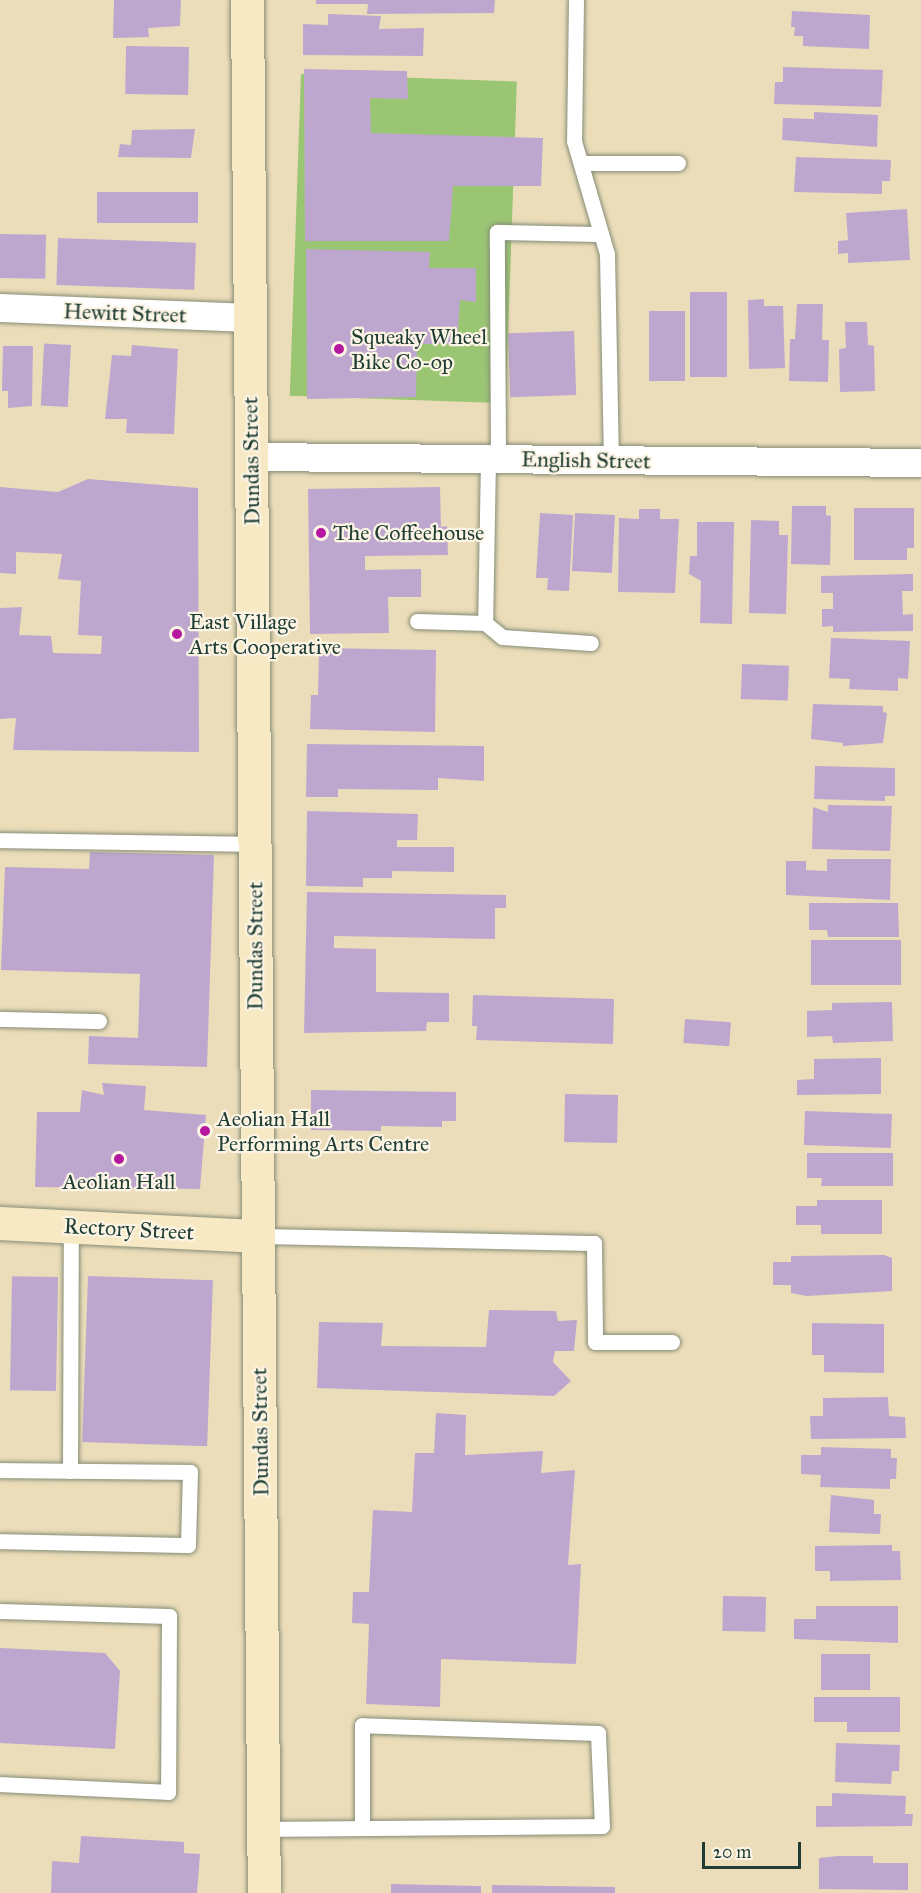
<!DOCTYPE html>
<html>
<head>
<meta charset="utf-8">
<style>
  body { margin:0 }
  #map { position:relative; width:921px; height:1893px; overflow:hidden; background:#ecddba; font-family:"IM FELL Great Primer",serif }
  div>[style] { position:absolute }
  .green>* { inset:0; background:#9ac573; transform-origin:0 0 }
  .building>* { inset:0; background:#bea7ce; transform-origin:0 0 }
  .roads { filter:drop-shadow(0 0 2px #868d77) drop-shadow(0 0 2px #868d77) }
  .lane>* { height:15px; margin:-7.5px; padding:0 7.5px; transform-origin:7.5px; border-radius:7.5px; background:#fff }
  .street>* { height:28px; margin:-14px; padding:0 14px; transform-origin:14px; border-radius:14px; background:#fff }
  .secondary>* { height:33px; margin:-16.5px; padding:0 16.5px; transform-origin:16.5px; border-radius:16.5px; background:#f7e9c3 }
  .dots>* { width:16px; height:16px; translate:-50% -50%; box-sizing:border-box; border:3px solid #fcf5e5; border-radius:50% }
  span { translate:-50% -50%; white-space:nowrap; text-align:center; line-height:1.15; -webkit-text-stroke:4.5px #fcf5e5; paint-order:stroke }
  .street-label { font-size:22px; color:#1f3d34 }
  .poi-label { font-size:22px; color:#1f3d34 }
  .left { translate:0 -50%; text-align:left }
  .scale { position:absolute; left:702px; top:1842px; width:99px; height:27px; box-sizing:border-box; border:3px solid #1f3d34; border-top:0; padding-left:8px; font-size:18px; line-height:21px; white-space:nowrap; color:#1f3d34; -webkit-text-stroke:4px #fcf5e5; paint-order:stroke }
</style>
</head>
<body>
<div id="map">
  <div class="green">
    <div style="left:301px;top:74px;width:216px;height:322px;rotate:2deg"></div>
  </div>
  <div class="building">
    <div style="clip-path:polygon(114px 0,181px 0,180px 26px,148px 28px,149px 37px,113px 38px)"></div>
    <div style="clip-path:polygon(316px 0,495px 0,494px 13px,367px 14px,368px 4px,316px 4px)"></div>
    <div style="clip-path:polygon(792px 11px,870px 15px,869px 49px,803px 46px,803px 36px,794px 36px,795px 27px,791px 27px)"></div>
    <div style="clip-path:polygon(328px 14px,381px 16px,379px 29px,424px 28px,423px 56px,303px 55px,303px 24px,328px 25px)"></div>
    <div style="left:126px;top:46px;width:63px;height:48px;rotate:1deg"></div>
    <div style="clip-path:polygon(783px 67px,883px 70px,881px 107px,774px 104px,775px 82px,783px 82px)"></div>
    <div style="clip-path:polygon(304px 69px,407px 71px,408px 99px,370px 98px,371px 133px,543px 138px,541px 186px,453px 186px,449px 241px,305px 241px)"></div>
    <div style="clip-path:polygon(814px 112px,878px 115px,877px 147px,782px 140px,783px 118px,814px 119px)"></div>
    <div style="clip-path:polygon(195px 129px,191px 158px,118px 157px,120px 144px,131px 145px,132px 130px)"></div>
    <div style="clip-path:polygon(796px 157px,891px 160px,890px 181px,882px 181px,882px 194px,794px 192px)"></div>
    <div style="left:97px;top:192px;width:101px;height:31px"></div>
    <div style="clip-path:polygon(907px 209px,910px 260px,848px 263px,848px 253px,838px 254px,838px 241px,848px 240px,846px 213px)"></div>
    <div style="left:0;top:234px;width:46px;height:44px;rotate:1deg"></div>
    <div style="left:58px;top:238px;width:138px;height:47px;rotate:2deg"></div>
    <div style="clip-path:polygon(306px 249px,430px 252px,429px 268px,476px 268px,476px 302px,460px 300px,457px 344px,417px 344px,416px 397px,307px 399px)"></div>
    <div style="left:690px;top:292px;width:37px;height:85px"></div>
    <div style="clip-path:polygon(764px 299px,764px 306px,783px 306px,785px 368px,749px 369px,748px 300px)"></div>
    <div style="clip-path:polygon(797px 304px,823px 304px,822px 340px,829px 340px,828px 382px,789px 381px,790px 339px,795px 339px)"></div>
    <div style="left:649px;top:311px;width:36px;height:70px"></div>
    <div style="clip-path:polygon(845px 322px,867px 322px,868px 345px,874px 346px,875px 391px,840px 392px,839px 349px,846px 348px)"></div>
    <div style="left:574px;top:331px;width:64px;height:66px;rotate:88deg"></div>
    <div style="left:71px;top:345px;width:62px;height:27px;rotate:93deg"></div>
    <div style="clip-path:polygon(132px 345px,178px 349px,174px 434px,126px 433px,127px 419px,105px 419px,112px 355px,131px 356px)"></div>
    <div style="clip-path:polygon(3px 346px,33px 346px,32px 406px,8px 408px,8px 391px,2px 391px)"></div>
    <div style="clip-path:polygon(88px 479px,198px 488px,199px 752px,13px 750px,16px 718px,0 719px,0 608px,22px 607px,19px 635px,51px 636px,53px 653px,101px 654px,102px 636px,78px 635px,81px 581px,58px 579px,62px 554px,16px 552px,16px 574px,0 573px,0 487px,58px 492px)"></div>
    <div style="clip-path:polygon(440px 487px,441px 527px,447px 526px,448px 555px,365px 556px,365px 570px,421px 569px,421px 597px,388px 597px,389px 633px,310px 634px,308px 489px)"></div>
    <div style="clip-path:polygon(792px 506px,826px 506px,826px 515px,831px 516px,830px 565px,791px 564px)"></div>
    <div style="clip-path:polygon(854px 508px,914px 508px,914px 548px,907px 548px,907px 560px,854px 560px)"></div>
    <div style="clip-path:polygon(639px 509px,660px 509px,660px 519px,679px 519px,675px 593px,618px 592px,619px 518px,639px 519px)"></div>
    <div style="clip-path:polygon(540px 513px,573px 515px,569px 591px,547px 590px,548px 578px,536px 578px)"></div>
    <div style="left:575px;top:513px;width:40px;height:58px;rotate:3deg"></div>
    <div style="clip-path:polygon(751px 520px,779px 521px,779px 535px,788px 535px,786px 614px,749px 613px)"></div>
    <div style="clip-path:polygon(697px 522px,734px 522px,732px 624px,700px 623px,701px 581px,689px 574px,690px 556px,697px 556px)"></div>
    <div style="clip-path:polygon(913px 574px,913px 591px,902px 591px,903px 615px,913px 614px,913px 631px,833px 632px,833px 626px,822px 627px,822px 609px,833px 609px,833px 593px,821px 593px,821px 576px)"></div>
    <div style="clip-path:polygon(831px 638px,910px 641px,908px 679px,898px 678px,898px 691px,849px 689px,850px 679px,829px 678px)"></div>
    <div style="clip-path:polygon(319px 648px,436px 650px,435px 732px,310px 729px,311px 695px,318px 695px)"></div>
    <div style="left:742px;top:664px;width:47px;height:35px;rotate:2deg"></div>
    <div style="clip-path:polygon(813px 704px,883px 706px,883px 712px,887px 713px,883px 743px,843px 746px,843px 743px,811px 739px)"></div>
    <div style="clip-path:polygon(307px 744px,484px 746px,484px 781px,438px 778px,438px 790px,338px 789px,338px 797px,306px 797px)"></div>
    <div style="clip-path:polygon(815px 766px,895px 768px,895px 796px,885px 796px,885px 801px,814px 799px)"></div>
    <div style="clip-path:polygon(828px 805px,892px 806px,890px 851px,812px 849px,813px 807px,828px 812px)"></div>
    <div style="clip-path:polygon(307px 811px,418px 814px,417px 840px,397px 840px,397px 847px,454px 847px,454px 872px,392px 871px,392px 878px,363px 878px,363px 887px,306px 886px)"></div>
    <div style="clip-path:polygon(90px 852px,214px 855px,207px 1067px,88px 1064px,89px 1036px,138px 1038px,140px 974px,1px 970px,5px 867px,89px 869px)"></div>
    <div style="clip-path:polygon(827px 859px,891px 859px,890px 900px,786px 895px,786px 861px,806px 861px,806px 870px,827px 871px)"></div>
    <div style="clip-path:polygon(307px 892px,506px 895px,506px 908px,495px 908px,495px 939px,334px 936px,334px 948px,376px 949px,376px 992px,449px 993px,449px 1022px,427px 1022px,426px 1031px,304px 1033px)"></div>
    <div style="clip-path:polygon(809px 903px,898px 903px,899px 937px,828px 937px,827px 930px,809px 930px)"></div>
    <div style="left:901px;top:940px;width:45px;height:90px;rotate:90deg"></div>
    <div style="clip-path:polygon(473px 995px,614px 999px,613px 1044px,476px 1040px,477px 1026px,472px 1026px)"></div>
    <div style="clip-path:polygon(892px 1002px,893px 1041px,833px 1043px,832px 1036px,807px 1037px,807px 1011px,832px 1010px,832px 1003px)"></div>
    <div style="left:685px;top:1019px;width:46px;height:24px;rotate:4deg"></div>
    <div style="clip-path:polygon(881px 1058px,881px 1094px,797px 1095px,797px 1080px,814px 1079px,814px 1059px)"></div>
    <div style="clip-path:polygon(102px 1083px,146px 1086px,144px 1110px,206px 1115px,200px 1189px,35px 1187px,37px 1112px,80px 1112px,82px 1090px,104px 1095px)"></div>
    <div style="clip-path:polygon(311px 1090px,456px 1092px,456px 1121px,442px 1121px,442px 1127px,381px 1126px,381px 1131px,311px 1130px)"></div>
    <div style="left:565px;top:1094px;width:53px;height:48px;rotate:1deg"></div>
    <div style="left:805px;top:1111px;width:87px;height:34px;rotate:2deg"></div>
    <div style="clip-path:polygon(807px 1153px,893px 1153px,893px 1186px,821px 1186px,822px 1178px,807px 1178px)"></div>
    <div style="clip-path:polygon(817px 1200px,882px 1200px,882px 1234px,821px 1234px,821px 1225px,796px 1225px,796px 1206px,817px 1206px)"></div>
    <div style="clip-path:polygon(884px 1255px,892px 1258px,892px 1291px,807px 1296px,791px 1293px,791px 1285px,773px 1285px,773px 1262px,791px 1262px,791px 1256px)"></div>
    <div style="left:88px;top:1276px;width:125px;height:166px;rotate:2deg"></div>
    <div style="left:58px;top:1277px;width:114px;height:46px;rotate:91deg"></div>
    <div style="clip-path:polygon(489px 1310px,556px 1311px,558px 1321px,577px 1320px,574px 1351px,555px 1351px,553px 1362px,571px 1381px,554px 1396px,317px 1388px,319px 1322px,383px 1323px,381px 1346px,486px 1347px)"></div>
    <div style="clip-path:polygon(812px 1323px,884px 1324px,884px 1373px,824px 1372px,824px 1355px,812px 1355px)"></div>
    <div style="clip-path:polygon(888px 1397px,889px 1416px,905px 1417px,906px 1438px,811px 1439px,810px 1416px,823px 1416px,823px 1398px)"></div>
    <div style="clip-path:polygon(436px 1413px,466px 1415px,465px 1455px,543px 1451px,541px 1473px,575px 1470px,568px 1565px,581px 1564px,576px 1664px,441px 1659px,440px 1707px,366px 1704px,369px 1624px,352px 1623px,353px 1592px,369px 1592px,373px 1510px,412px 1512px,415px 1453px,434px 1453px)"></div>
    <div style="clip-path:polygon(821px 1447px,891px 1449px,891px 1458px,897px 1458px,896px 1479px,890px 1479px,890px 1489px,820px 1487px,821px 1475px,801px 1474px,801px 1455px,821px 1455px)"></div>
    <div style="clip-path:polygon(831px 1495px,874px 1500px,874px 1514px,881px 1514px,880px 1534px,829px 1532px)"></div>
    <div style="clip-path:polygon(892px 1545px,892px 1551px,900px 1551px,901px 1580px,830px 1581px,830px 1571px,815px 1571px,815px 1546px)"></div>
    <div style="left:723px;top:1596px;width:43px;height:35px;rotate:1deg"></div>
    <div style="clip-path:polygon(816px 1606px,898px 1606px,898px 1643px,794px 1639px,794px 1619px,816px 1619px)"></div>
    <div style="clip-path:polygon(0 1648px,105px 1653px,120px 1671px,115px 1749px,0 1743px)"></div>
    <div style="left:821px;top:1654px;width:49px;height:36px"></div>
    <div style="clip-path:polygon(814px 1697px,900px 1697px,900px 1732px,847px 1732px,847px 1722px,814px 1722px)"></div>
    <div style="clip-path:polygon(836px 1743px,900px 1745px,899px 1771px,892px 1771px,891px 1784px,835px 1782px)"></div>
    <div style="clip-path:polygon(832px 1793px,906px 1796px,905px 1814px,913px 1814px,912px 1826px,816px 1827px,816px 1806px,832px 1806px)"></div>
    <div style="clip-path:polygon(81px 1836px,184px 1842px,184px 1853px,200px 1854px,197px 1893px,51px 1893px,52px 1861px,79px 1863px)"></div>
    <div style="clip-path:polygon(838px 1856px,873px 1856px,873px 1863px,908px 1863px,908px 1890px,819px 1889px,819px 1858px)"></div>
    <div style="clip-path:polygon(391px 1884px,481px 1886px,481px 1893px,391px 1893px)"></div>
    <div style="clip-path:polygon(492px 1885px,615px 1887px,615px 1893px,492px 1893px)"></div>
  </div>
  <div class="roads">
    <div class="lane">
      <div style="left:576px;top:0;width:141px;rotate:90.8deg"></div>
      <div style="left:574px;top:141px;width:118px;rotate:73.7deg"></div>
      <div style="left:607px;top:254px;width:206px;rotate:88.9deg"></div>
      <div style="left:581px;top:163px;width:97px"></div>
      <div style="left:488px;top:459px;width:164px;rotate:91deg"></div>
      <div style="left:485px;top:623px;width:22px;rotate:39deg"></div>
      <div style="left:502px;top:637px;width:89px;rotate:3.9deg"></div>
      <div style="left:498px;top:459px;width:227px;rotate:-90.3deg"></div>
      <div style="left:497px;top:232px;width:104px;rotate:1.1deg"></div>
      <div style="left:417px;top:621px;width:68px;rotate:1.7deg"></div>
      <div style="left:0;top:840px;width:254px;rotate:0.9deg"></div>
      <div style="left:0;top:1019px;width:99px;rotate:1.2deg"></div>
      <div style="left:258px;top:1236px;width:336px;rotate:1.2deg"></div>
      <div style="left:594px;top:1243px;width:99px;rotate:89.4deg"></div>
      <div style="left:595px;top:1342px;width:77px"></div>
      <div style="left:0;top:1470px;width:190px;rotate:0.6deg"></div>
      <div style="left:190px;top:1472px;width:73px;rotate:91.6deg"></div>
      <div style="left:188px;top:1545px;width:188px;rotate:-178.8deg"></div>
      <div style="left:70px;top:1471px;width:245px;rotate:-89.8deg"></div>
      <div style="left:0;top:1611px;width:169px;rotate:1.7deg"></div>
      <div style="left:169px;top:1616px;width:176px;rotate:90.3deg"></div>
      <div style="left:168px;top:1792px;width:168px;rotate:-177.3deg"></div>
      <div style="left:263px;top:1829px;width:339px;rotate:-0.5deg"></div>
      <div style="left:602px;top:1826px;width:93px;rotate:-92.5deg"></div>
      <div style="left:598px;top:1733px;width:236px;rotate:-178.1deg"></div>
      <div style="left:362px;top:1725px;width:103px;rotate:90deg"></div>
    </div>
    <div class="street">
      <div style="left:0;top:308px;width:249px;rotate:2.3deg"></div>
      <div style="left:251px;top:457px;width:670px;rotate:0.51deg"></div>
    </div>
    <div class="secondary">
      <div style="left:247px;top:0;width:1893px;rotate:89.49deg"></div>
      <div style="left:0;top:1223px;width:258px;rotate:2.9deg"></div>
    </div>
  </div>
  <div class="dots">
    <div style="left:339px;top:349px;background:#b5179e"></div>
    <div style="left:321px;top:533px;background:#b5179e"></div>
    <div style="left:177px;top:634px;background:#b5179e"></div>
    <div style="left:205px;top:1131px;background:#b5179e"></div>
    <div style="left:119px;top:1159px;background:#b5179e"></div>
  </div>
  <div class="street-label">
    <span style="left:125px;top:313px;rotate:2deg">Hewitt Street</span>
    <span style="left:586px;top:460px;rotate:1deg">English Street</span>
    <span style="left:251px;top:461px;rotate:-91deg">Dundas Street</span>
    <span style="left:255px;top:946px;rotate:-90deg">Dundas Street</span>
    <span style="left:129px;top:1229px;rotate:3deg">Rectory Street</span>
    <span style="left:260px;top:1432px;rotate:-91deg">Dundas Street</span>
  </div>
  <div class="poi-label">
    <span class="left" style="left:351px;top:349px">Squeaky Wheel<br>Bike Co-op</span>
    <span class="left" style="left:333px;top:533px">The Coffeehouse</span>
    <span class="left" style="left:189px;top:634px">East Village<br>Arts Cooperative</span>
    <span class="left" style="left:217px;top:1131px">Aeolian Hall<br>Performing Arts Centre</span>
    <span style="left:119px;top:1182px">Aeolian Hall</span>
  </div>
  <div class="scale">20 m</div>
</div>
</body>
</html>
